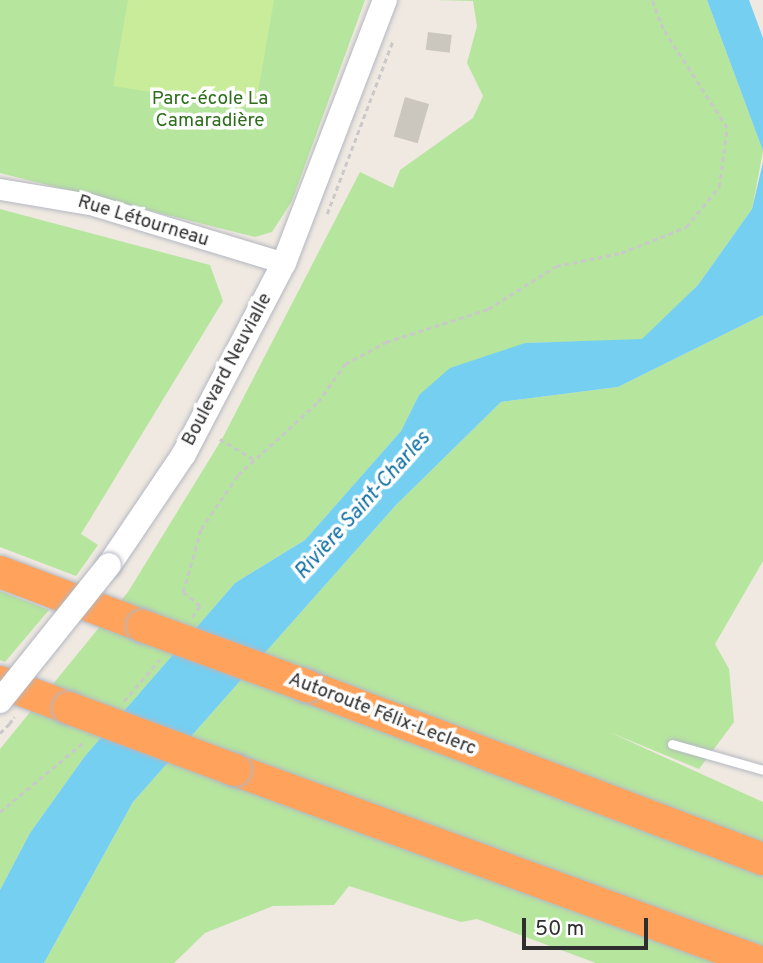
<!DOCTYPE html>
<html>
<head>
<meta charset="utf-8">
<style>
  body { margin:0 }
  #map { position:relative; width:763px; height:963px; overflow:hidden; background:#efe9e1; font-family:Overpass,sans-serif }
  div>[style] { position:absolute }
  .green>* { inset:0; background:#b6e59e }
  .pitch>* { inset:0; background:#c9ec9a }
  .water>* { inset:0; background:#75cff0 }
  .building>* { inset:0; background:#cbc7bf; transform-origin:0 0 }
  .path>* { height:2.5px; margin-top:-1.25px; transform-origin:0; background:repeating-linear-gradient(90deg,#c9c9c9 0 5px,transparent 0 8.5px) }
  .roads { filter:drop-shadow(0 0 2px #b4b7c1) drop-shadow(0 0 2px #b4b7c1) }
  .service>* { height:9px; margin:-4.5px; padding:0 4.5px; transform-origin:4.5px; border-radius:4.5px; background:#fff }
  .tertiary>* { height:21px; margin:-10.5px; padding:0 10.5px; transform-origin:10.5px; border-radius:10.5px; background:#fff }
  .secondary>* { height:24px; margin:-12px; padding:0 12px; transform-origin:12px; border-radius:12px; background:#fff }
  .motorway>* { height:32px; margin:-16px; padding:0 16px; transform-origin:16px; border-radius:16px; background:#ffa35c }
  .path-bridge>* { height:2.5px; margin-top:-1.25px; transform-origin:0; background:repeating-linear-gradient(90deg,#c9c9c9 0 5px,transparent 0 8.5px) }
  .bridges { filter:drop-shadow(0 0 2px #b4b7c1) drop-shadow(0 0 2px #b4b7c1) }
  .secondary-bridge>* { height:24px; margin:-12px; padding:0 12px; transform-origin:12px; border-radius:12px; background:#fff }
  .motorway-bridge>* { height:32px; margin:-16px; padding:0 16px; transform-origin:16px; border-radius:16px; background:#ffa35c }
  span { translate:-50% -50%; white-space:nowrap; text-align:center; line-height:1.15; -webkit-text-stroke:7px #fff; paint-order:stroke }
  .park-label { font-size:19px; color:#2c6e1b }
  .street-label { font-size:19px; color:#2e2e2e }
  .water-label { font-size:21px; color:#0d6fa3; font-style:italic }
  .scale { position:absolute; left:522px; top:918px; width:126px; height:32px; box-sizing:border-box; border:4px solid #2e2e2e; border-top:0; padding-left:9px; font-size:21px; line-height:24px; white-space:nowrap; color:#2e2e2e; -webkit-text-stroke:5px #fff; paint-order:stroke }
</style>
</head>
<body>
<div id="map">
  <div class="green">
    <div style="clip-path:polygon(0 0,365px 0,292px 201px,272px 232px,255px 237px,0 173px)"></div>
    <div style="clip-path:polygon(436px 0,707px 0,763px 151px,752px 209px,698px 285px,642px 340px,525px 343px,419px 395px,401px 431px,305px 540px,235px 583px,85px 756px,30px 833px,0 890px,0 749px,128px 592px,222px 439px,360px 172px,393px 188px,400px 170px,473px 118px,483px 96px,467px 63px,477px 26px,473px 1px)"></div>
    <div style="clip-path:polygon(0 209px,210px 265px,223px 301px,81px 534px,98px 545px,76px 576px,0 547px)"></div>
    <div style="clip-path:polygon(763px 315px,763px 561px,715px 644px,729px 669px,734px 722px,699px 769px,609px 732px,763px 802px,763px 963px,596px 963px,477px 919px,461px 922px,349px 886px,334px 905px,273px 906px,205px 933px,174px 963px,44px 963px,133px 802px,396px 505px,501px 402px,618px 387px)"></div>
    <div style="clip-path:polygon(0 591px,49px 610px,5px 662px,0 660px)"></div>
  </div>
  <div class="pitch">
    <div style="clip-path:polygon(128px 0,274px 0,255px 109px,113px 86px)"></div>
  </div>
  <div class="water">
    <div style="clip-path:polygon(707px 0,749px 0,763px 38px,763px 151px)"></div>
    <div style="clip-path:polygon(763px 162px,763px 315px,618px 387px,501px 402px,396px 505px,133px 802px,44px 963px,0 963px,0 890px,30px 833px,85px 756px,235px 583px,305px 540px,401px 431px,419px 395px,450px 368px,525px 343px,642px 339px,698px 285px,752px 209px)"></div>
  </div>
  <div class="building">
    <div style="left:428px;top:32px;width:24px;height:18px;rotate:7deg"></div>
    <div style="left:405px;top:97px;width:25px;height:41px;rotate:16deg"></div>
  </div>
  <div class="path">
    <div style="left:327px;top:214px;width:186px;rotate:-69.2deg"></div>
    <div style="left:220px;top:439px;width:41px;rotate:31deg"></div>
    <div style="left:192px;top:617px;width:14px;rotate:-54deg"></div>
    <div style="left:200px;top:606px;width:22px;rotate:-141deg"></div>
    <div style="left:183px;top:592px;width:66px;rotate:-74.1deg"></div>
    <div style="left:201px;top:529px;width:65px;rotate:-55.6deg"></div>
    <div style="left:238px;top:475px;width:108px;rotate:-42.4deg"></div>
    <div style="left:318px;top:402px;width:47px;rotate:-54.6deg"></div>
    <div style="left:345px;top:364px;width:47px;rotate:-28.2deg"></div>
    <div style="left:386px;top:342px;width:107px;rotate:-17.9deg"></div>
    <div style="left:488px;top:309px;width:80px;rotate:-32.3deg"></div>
    <div style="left:556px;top:266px;width:66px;rotate:-11.3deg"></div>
    <div style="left:621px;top:253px;width:70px;rotate:-21.8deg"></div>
    <div style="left:686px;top:227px;width:52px;rotate:-50.5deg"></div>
    <div style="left:719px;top:187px;width:60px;rotate:-82.3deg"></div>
    <div style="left:727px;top:128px;width:118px;rotate:-122.9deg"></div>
    <div style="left:663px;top:29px;width:31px;rotate:-111deg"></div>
    <div style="left:124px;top:701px;width:55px;rotate:-49.4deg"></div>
    <div style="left:0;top:733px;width:13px;rotate:-45deg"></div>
    <div style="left:0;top:812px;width:111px;rotate:-39.9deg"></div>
  </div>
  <div class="roads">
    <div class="service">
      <div style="left:672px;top:744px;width:95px;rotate:15.9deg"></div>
    </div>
    <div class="tertiary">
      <div style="left:0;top:189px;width:91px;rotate:9.5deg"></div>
      <div style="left:90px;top:204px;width:203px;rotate:16.9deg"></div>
    </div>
    <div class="secondary">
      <div style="left:109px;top:565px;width:134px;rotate:-56deg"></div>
      <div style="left:184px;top:454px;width:216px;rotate:-62.4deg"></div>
      <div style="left:284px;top:263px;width:282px;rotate:-69deg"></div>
    </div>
    <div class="motorway">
      <div style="left:0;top:572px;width:153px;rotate:20.7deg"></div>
      <div style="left:0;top:682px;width:74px;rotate:20.6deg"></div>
      <div style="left:307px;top:686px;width:488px;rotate:20.8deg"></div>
      <div style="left:235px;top:770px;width:561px;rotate:20.11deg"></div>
    </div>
  </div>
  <div class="path-bridge">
    <div style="left:9px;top:724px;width:9px;rotate:-54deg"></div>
  </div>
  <div class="bridges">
    <div class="secondary-bridge">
      <div style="left:0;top:701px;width:174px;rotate:-51.3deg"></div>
    </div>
    <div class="motorway-bridge">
      <div style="left:143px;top:626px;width:175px;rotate:20.1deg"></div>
      <div style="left:69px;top:708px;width:177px;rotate:20.5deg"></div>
    </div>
  </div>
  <div class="park-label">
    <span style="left:210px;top:111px">Parc-école La<br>Camaradière</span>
  </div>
  <div class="street-label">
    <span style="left:143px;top:222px;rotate:17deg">Rue Létourneau</span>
    <span style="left:228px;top:370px;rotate:-62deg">Boulevard Neuvialle</span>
    <span style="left:382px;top:715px;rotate:21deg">Autoroute Félix-Leclerc</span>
  </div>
  <div class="water-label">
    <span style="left:363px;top:506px;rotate:-48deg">Rivière Saint-Charles</span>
  </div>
  <div class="scale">50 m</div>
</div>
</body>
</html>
